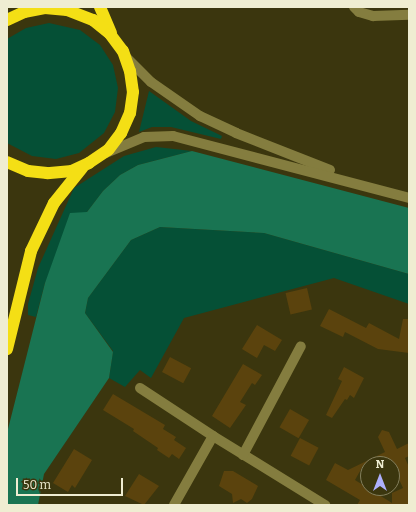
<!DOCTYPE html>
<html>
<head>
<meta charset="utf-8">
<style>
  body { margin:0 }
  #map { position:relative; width:416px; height:512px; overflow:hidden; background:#3b360e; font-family:Bitter,serif }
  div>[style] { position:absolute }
  .green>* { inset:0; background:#055036 }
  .forest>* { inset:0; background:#197452 }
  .building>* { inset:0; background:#5b430d; transform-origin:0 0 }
  .minor>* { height:10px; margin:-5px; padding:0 5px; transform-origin:5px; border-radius:5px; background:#847d3f }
  .highway>* { height:12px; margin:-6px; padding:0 6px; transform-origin:6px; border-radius:6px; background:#f4df15 }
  span { translate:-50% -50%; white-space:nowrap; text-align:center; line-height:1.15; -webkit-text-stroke:3px #3b360e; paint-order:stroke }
  .frame { position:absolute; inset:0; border:8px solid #efedd2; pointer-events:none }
  .north { position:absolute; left:360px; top:456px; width:40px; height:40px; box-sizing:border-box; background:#3b360e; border:1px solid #837f5c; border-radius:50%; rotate:0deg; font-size:11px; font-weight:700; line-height:16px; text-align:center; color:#efedd2 }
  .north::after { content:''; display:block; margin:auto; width:14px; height:18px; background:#adaffb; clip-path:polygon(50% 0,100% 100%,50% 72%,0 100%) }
  .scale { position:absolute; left:16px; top:478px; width:107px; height:18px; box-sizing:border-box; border:2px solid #efedd2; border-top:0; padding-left:5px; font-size:12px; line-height:14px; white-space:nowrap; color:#efedd2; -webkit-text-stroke:3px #3b360e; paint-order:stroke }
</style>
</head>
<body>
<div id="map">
  <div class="green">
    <div style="clip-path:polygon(49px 23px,80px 30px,100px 45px,113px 65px,118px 88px,115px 112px,104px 133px,79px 153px,56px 159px,32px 156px,7px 143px,7px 39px,26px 28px)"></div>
    <div style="clip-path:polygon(149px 91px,191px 121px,222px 136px,221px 139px,171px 127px,152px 127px,139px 132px)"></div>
    <div style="clip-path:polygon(156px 147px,192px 151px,138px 165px,120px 175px,103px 191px,87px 212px,45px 283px,36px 317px,28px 315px,28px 304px,38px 268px,74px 188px,124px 156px)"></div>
    <div style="clip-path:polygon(160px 227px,264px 233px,409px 274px,409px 304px,334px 278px,184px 318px,151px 378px,140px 370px,125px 387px,109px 378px,113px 351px,85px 313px,88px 298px,131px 240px)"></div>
  </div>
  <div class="forest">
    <div style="clip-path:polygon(192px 151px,409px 208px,409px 274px,264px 233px,160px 227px,131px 240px,88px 298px,85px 313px,113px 352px,109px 378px,44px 474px,38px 505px,7px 505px,7px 433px,45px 283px,70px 213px,87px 212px,103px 191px,120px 175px,138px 165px)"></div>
  </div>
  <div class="building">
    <div style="left:307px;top:288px;width:22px;height:22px;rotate:77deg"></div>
    <div style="clip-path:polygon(329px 309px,366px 328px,369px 323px,399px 339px,403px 319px,409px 319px,409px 353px,378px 349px,345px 332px,343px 337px,320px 326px)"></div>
    <div style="clip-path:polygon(257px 325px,282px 340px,275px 351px,264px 345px,257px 358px,242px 349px)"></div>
    <div style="left:170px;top:357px;width:24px;height:17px;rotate:28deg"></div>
    <div style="clip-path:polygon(243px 364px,262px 375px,255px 385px,252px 383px,240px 402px,246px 405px,230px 428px,212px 416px)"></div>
    <div style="clip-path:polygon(344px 367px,364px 378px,354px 398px,350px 395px,347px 400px,345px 399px,332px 418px,326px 415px,342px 381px,338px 379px)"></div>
    <div style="clip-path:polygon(113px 394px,165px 425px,163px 429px,176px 437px,174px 440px,186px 448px,179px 459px,172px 454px,169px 458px,157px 450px,158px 448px,133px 431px,134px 429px,103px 410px)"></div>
    <div style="left:290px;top:409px;width:22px;height:21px;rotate:30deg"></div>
    <div style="clip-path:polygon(evenodd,382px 430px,389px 432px,397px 449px,409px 443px,409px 456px,405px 458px,409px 467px,409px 505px,357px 505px,360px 500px,326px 480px,335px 463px,348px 470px,385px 452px,378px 437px,382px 430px,364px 464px,392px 464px,403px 488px,392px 493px,392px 503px,355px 480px,364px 464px)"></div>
    <div style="left:300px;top:438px;width:21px;height:20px;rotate:28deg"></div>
    <div style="clip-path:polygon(74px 449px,92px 460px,75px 488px,72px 485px,68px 492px,53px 483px)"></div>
    <div style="clip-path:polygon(224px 471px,233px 471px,258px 486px,252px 499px,247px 503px,241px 499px,233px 503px,232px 494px,219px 486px)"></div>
    <div style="clip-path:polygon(139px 474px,159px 486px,144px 505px,125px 496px)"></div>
  </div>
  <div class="minor">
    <div style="left:354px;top:7px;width:7px;rotate:45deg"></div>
    <div style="left:359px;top:12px;width:15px;rotate:16deg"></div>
    <div style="left:373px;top:16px;width:36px;rotate:-2deg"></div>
    <div style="left:125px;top:56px;width:37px;rotate:45deg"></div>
    <div style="left:151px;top:82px;width:60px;rotate:34.8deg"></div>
    <div style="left:200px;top:116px;width:40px;rotate:25deg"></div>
    <div style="left:236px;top:133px;width:101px;rotate:21.5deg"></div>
    <div style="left:106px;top:153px;width:41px;rotate:-22.8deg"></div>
    <div style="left:144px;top:137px;width:29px;rotate:-2deg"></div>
    <div style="left:173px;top:136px;width:244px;rotate:14.7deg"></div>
    <div style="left:140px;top:388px;width:87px;rotate:33.3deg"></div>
    <div style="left:213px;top:436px;width:79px;rotate:119.5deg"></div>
    <div style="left:213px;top:436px;width:132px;rotate:31.6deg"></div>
    <div style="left:243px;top:455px;width:123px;rotate:-62deg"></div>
  </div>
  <div class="highway">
    <div style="left:100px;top:7px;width:28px;rotate:67deg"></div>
    <div style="left:7px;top:20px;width:19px;rotate:-25deg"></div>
    <div style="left:24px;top:12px;width:21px;rotate:-11deg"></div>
    <div style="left:45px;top:8px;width:22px;rotate:5deg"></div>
    <div style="left:67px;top:10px;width:28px;rotate:21deg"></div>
    <div style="left:93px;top:20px;width:22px;rotate:39deg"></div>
    <div style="left:110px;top:34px;width:21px;rotate:53deg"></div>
    <div style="left:123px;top:51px;width:21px;rotate:71deg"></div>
    <div style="left:130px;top:71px;width:21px;rotate:82deg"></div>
    <div style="left:133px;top:92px;width:21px;rotate:98deg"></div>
    <div style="left:130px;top:113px;width:22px;rotate:114deg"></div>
    <div style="left:121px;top:133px;width:21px;rotate:127deg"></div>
    <div style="left:108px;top:150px;width:23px;rotate:146deg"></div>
    <div style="left:89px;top:163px;width:19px;rotate:155deg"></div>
    <div style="left:72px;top:171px;width:25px;rotate:175deg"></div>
    <div style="left:47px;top:173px;width:19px;rotate:-174deg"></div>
    <div style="left:28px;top:171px;width:23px;rotate:-157deg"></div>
    <div style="left:7px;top:349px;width:101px;rotate:-76.2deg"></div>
    <div style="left:31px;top:251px;width:53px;rotate:-64.4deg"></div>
    <div style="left:54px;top:203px;width:45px;rotate:-51.3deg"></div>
  </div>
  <div class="frame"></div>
  <div class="north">N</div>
  <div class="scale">50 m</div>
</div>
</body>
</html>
